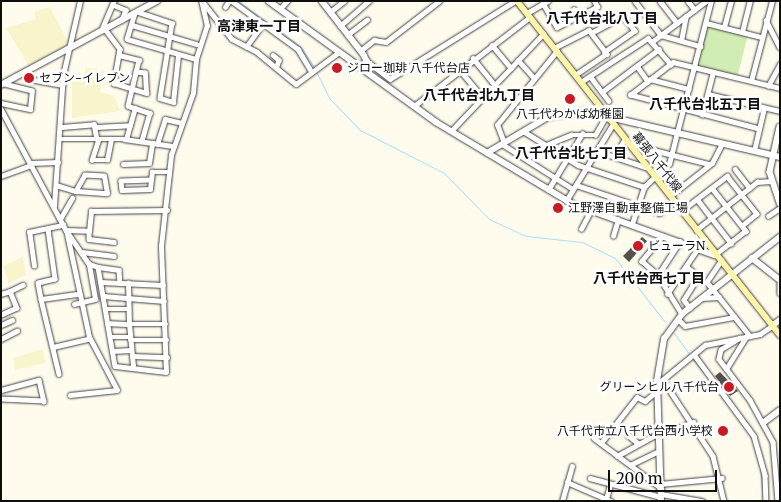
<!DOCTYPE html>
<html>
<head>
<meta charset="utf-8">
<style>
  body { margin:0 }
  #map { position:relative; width:781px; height:502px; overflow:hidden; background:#fffcee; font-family:Merriweather,"Noto Sans JP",serif }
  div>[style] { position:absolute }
  .farmland>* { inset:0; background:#f8f4cc }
  .green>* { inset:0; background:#d2edb4; transform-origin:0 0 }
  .stream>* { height:1px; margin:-0.5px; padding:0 0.5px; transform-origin:0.5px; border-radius:0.5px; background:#aedffb }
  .building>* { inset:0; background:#574f49 }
  .roads { filter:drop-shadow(0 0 1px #414141) drop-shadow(0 0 1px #414141) }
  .minor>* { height:4.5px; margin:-2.25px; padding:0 2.25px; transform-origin:2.25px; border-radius:2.25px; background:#fff }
  .tertiary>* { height:5.5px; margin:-2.75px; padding:0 2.75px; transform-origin:2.75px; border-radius:2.75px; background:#fff }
  .secondary>* { height:6px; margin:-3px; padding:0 3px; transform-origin:3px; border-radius:3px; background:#fff5a9 }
  .dots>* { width:14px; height:14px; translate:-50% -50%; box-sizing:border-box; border:2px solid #fff; border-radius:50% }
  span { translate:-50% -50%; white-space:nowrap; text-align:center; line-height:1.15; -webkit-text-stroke:5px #fff; paint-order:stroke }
  .poi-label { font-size:12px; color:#0e0e0e }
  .left { translate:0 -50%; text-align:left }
  .right { translate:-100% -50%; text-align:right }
  .street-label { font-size:12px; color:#0e0e0e }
  .neighbourhood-label { font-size:14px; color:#0e0e0e; font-weight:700 }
  .frame { position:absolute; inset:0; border:2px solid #0e0e0e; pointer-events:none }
  .scale { position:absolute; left:608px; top:470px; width:109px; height:22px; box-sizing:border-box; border:2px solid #0e0e0e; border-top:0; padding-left:6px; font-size:15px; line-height:18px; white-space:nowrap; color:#0e0e0e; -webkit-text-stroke:4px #fff; paint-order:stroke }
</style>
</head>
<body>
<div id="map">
  <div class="farmland">
    <div style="clip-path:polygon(50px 7px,69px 44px,29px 66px,6px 28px,36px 19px,34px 12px)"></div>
    <div style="clip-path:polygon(86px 67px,105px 71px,109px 84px,102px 83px,100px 92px,114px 96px,120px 111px,72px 118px,72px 78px,82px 82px)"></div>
    <div style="clip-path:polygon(23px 257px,26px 275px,9px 283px,3px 266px)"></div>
    <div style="clip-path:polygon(43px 349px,45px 363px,15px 370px,13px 358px)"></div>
  </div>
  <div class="green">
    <div style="left:707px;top:25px;width:42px;height:42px;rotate:14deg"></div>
  </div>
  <div class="stream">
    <div style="left:238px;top:1px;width:78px;rotate:36.1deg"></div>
    <div style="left:301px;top:47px;width:24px;rotate:57deg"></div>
    <div style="left:316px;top:71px;width:30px;rotate:64deg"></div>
    <div style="left:329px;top:98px;width:45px;rotate:45.9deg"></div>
    <div style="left:360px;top:130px;width:94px;rotate:27.1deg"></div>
    <div style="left:444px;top:173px;width:64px;rotate:45.6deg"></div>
    <div style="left:489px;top:219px;width:41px;rotate:24.7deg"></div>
    <div style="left:526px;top:236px;width:56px;rotate:6.1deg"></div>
    <div style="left:582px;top:242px;width:37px;rotate:26deg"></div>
    <div style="left:615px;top:258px;width:81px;rotate:52deg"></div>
    <div style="left:674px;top:333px;width:27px;rotate:54deg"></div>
    <div style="left:692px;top:358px;width:33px;rotate:51deg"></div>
    <div style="left:717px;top:389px;width:41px;rotate:54deg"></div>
    <div style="left:747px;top:430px;width:13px;rotate:61deg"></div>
    <div style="left:760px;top:467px;width:34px;rotate:85deg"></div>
  </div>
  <div class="building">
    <div style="clip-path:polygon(642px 237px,647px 241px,629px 262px,623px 256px)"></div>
    <div style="clip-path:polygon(720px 372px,738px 391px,730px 396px,715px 376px)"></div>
  </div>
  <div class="roads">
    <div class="minor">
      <div style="left:202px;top:1px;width:48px;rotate:51.7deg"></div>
      <div style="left:232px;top:39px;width:28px;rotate:27deg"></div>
      <div style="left:257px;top:52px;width:50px;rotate:39.4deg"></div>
      <div style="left:296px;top:84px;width:54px;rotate:-36.7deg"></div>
      <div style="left:232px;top:1px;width:82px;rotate:36deg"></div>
      <div style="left:298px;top:49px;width:27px;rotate:59deg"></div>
      <div style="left:635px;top:1px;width:43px;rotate:52.6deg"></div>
      <div style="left:661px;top:35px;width:41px;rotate:15.8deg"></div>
      <div style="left:660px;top:1px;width:28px;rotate:52deg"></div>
      <div style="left:688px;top:1px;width:11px;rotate:52deg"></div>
      <div style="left:543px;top:3px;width:28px;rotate:60deg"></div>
      <div style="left:557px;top:27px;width:45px;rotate:-26.6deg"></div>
      <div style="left:597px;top:7px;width:7px;rotate:-117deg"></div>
      <div style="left:114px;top:5px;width:13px;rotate:23deg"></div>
      <div style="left:126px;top:10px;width:11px;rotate:112deg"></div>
      <div style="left:225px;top:7px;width:7px;rotate:-56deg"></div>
      <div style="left:280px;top:9px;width:11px;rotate:-49deg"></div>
      <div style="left:574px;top:9px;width:9px;rotate:69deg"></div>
      <div style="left:138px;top:12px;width:36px;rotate:18deg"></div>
      <div style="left:172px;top:23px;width:76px;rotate:99.1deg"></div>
      <div style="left:160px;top:98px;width:14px;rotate:17deg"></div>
      <div style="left:173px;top:102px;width:47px;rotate:-83.9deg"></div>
      <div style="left:330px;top:12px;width:18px;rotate:-38deg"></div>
      <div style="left:135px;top:13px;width:27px;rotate:107deg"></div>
      <div style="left:127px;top:39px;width:72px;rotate:16.2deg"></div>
      <div style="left:527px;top:13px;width:24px;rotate:-30deg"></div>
      <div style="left:766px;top:20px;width:30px;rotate:63deg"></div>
      <div style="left:706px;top:23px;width:57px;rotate:14.3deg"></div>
      <div style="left:132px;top:25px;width:67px;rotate:16.5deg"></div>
      <div style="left:340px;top:26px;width:38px;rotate:-41deg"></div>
      <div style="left:724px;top:27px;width:27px;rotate:-75deg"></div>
      <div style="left:105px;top:29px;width:25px;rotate:53deg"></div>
      <div style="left:120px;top:49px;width:35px;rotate:100deg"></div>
      <div style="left:114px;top:83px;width:34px;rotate:17deg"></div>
      <div style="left:146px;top:93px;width:20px;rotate:-93deg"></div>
      <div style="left:145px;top:73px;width:9px;rotate:-174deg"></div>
      <div style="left:101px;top:31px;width:33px;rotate:-67deg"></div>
      <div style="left:742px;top:32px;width:32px;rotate:-76deg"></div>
      <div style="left:591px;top:33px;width:36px;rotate:-28deg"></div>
      <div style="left:623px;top:16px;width:19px;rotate:51deg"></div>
      <div style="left:635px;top:31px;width:37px;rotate:145deg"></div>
      <div style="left:347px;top:35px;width:25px;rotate:-37deg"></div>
      <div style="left:653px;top:41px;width:66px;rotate:-37deg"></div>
      <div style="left:681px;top:41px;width:25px;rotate:-79deg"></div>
      <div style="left:492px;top:45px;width:30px;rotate:50deg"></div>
      <div style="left:246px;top:47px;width:29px;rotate:-54deg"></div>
      <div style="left:554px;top:48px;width:39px;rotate:-27deg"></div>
      <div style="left:589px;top:30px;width:30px;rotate:53deg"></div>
      <div style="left:607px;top:54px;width:37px;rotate:146deg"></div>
      <div style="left:360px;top:51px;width:18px;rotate:-38deg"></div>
      <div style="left:374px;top:40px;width:12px;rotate:9deg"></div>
      <div style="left:386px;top:42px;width:67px;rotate:-37.7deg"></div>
      <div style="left:119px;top:55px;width:21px;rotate:14deg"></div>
      <div style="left:139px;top:60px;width:47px;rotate:103.4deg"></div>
      <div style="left:128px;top:106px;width:23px;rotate:18deg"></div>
      <div style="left:150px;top:113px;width:29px;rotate:106deg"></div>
      <div style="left:273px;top:55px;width:8px;rotate:40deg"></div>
      <div style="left:279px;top:60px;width:6px;rotate:108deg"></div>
      <div style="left:473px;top:58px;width:35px;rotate:51deg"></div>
      <div style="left:518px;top:60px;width:24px;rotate:48deg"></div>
      <div style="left:367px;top:61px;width:29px;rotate:38deg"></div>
      <div style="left:390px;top:79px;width:147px;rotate:-32deg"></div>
      <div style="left:637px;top:66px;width:19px;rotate:54deg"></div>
      <div style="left:459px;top:69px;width:38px;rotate:50deg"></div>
      <div style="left:590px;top:76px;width:31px;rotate:53deg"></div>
      <div style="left:650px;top:79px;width:40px;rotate:14.4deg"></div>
      <div style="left:35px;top:80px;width:28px;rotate:10deg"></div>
      <div style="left:751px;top:81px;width:83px;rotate:-75.3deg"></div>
      <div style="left:581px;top:82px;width:80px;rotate:-33.3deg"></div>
      <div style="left:648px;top:38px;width:35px;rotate:49deg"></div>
      <div style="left:768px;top:86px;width:25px;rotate:-61deg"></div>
      <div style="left:602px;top:92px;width:71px;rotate:-37deg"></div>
      <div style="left:708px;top:94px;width:74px;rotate:13.3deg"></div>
      <div style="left:1px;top:103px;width:30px;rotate:12deg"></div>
      <div style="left:30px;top:109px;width:18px;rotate:-84deg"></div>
      <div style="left:32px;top:91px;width:30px;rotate:-166deg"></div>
      <div style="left:414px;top:106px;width:146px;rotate:-37.5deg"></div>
      <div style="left:1px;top:109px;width:137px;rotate:61.8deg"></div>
      <div style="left:66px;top:230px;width:41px;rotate:55.9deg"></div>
      <div style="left:89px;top:264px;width:9px;rotate:18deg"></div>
      <div style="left:98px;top:267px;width:100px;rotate:80.3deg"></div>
      <div style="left:115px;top:366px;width:51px;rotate:6.7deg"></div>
      <div style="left:166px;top:372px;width:126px;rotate:-92.3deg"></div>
      <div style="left:161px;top:246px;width:92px;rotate:-83.7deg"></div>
      <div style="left:171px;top:155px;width:66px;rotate:-70.5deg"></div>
      <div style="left:193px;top:93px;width:34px;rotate:-85deg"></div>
      <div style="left:196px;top:59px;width:35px;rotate:-72deg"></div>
      <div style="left:207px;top:26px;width:26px;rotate:-103deg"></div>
      <div style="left:702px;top:115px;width:44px;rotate:-75.7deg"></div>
      <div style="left:62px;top:127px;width:32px;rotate:-5deg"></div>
      <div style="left:94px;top:124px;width:15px;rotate:79deg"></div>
      <div style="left:96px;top:127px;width:34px;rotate:-3deg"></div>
      <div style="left:759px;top:129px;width:133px;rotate:-165.2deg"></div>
      <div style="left:630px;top:95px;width:54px;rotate:-37.5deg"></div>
      <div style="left:673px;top:62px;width:110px;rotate:13.7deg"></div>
      <div style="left:451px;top:131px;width:134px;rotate:-46.5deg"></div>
      <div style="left:523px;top:131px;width:65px;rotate:31.7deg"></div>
      <div style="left:578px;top:165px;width:70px;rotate:18.4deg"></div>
      <div style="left:62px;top:139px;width:62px"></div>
      <div style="left:124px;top:139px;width:49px;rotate:8.1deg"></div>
      <div style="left:99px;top:139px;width:22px;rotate:108deg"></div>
      <div style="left:92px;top:160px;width:15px"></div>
      <div style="left:107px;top:160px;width:21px;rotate:-79deg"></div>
      <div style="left:126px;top:139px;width:32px;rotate:-74deg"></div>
      <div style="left:504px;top:143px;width:19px;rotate:-111deg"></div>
      <div style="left:497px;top:125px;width:95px;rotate:-51deg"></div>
      <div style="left:157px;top:144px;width:26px;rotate:-72deg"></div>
      <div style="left:165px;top:119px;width:17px;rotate:13deg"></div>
      <div style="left:502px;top:144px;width:84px;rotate:32.4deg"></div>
      <div style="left:630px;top:144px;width:44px;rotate:14.3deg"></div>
      <div style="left:546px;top:145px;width:27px;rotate:-22deg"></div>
      <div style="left:571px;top:135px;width:24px"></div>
      <div style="left:595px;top:135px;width:24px;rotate:-60deg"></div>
      <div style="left:597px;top:151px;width:54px;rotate:18.4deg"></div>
      <div style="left:754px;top:151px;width:44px;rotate:-76.9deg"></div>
      <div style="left:673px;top:155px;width:38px;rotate:14deg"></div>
      <div style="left:614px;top:157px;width:21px;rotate:-59deg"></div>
      <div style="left:30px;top:163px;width:28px;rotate:-2deg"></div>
      <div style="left:123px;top:164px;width:26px;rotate:-2deg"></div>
      <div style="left:149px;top:163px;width:20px;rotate:-81deg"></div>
      <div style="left:735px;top:169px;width:24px;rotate:52deg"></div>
      <div style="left:1px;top:176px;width:32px;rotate:-20deg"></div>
      <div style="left:151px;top:180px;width:30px;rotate:178deg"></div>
      <div style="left:121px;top:181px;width:9px;rotate:84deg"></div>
      <div style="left:122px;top:190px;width:28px;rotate:-2deg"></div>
      <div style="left:150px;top:189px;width:9px;rotate:-84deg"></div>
      <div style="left:151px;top:180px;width:8px;rotate:-83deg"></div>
      <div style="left:152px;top:172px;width:17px"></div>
      <div style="left:56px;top:185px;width:21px;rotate:17deg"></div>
      <div style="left:76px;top:191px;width:31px;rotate:4deg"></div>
      <div style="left:107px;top:193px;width:17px;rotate:-100deg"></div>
      <div style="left:104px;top:176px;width:19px;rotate:-177deg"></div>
      <div style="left:85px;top:175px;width:18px;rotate:119deg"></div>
      <div style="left:576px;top:185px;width:88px;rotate:18.6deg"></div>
      <div style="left:659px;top:213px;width:19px;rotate:-36deg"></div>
      <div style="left:712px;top:188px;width:55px;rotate:51.7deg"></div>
      <div style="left:746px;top:231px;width:39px;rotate:142deg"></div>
      <div style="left:548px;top:190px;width:66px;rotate:-58.7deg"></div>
      <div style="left:670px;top:196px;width:53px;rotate:-38.2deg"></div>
      <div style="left:712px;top:163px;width:22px;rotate:-63deg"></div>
      <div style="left:697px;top:199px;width:56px;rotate:52.3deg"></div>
      <div style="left:566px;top:201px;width:90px;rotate:-58.6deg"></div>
      <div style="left:54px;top:206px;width:131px;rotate:-86.1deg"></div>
      <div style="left:63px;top:75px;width:76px;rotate:-77.1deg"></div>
      <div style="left:681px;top:211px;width:58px;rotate:-37.3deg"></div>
      <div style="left:727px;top:176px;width:48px;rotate:51.7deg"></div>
      <div style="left:757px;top:214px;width:19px;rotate:141deg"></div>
      <div style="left:768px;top:216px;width:14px;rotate:-34deg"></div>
      <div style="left:60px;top:219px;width:24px;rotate:-60deg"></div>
      <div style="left:632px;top:224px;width:39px;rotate:-72deg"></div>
      <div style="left:644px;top:187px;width:34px;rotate:-43deg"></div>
      <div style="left:669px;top:164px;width:168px;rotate:-75.6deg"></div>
      <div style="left:48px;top:229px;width:50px;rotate:82deg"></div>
      <div style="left:55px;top:279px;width:17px;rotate:167deg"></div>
      <div style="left:38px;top:283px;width:16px;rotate:79deg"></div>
      <div style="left:41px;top:299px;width:36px;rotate:-8deg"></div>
      <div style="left:581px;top:229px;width:21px;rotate:-62deg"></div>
      <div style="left:696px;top:230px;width:78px;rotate:-38.2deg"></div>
      <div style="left:757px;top:182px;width:14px;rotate:-4deg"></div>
      <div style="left:89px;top:231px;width:8px;rotate:90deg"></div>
      <div style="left:89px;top:239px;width:25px;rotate:7deg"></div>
      <div style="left:613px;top:236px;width:17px;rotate:-73deg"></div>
      <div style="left:663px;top:236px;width:33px;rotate:130deg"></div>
      <div style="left:642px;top:261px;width:21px;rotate:41deg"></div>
      <div style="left:658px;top:275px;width:46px;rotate:58.4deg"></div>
      <div style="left:82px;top:252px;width:32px;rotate:7deg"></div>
      <div style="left:722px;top:260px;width:27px;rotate:124deg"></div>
      <div style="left:707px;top:282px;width:69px;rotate:51.5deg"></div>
      <div style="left:34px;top:266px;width:34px;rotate:-98deg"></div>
      <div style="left:29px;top:232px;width:35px;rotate:-12deg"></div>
      <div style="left:686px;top:266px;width:16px;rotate:38deg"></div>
      <div style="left:699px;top:276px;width:28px;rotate:122deg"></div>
      <div style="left:684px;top:300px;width:10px;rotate:53deg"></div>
      <div style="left:98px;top:267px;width:21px;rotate:8deg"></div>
      <div style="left:119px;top:270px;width:13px;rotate:86deg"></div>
      <div style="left:658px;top:275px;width:40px;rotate:-57.1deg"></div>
      <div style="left:101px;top:282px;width:62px;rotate:2.8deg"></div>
      <div style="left:780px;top:283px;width:10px;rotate:90deg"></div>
      <div style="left:10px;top:291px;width:14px;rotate:-25deg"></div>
      <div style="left:1px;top:294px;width:9px;rotate:-18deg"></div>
      <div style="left:10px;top:291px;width:18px;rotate:68deg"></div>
      <div style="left:17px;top:308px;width:17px;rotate:156deg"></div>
      <div style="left:667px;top:294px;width:55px;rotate:-56deg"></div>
      <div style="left:103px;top:296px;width:61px;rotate:4.7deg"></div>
      <div style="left:701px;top:298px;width:18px;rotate:-3deg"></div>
      <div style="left:41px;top:299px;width:77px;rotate:76.5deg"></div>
      <div style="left:74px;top:304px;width:22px;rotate:-13deg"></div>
      <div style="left:95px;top:299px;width:36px;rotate:-100deg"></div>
      <div style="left:105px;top:309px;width:24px"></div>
      <div style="left:678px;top:319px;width:10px;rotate:45deg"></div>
      <div style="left:685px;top:326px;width:50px;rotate:-10.4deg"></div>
      <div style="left:107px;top:323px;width:22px;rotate:3deg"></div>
      <div style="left:129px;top:324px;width:41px;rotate:-91.4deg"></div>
      <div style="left:1px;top:325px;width:12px;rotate:-24deg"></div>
      <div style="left:110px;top:337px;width:20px"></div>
      <div style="left:740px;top:338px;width:22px;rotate:148deg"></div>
      <div style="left:721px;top:350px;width:9px;rotate:103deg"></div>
      <div style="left:719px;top:359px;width:51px;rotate:52.9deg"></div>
      <div style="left:750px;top:400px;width:48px;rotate:61.3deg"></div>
      <div style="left:773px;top:442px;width:59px;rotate:85.2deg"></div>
      <div style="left:1px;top:339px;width:18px;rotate:-27deg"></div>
      <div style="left:130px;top:340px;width:37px"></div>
      <div style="left:53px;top:347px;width:37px;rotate:-13deg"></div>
      <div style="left:112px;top:351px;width:19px;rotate:-3deg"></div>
      <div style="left:132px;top:356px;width:35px;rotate:2deg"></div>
      <div style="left:696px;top:357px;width:98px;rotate:53.7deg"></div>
      <div style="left:754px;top:436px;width:41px;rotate:74.2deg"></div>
      <div style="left:765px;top:475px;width:26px;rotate:88deg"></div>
      <div style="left:133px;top:366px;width:42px;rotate:-95.4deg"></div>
      <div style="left:129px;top:324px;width:37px"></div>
      <div style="left:726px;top:369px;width:38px;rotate:-58deg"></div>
      <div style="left:663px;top:380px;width:91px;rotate:56.7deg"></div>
      <div style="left:713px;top:456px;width:46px;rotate:76.3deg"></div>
      <div style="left:661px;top:381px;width:57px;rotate:-39.3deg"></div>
      <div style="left:705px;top:345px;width:56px;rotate:-11.3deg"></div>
      <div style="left:760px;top:334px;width:14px;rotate:-34deg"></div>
      <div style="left:1px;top:390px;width:39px;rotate:-15deg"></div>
      <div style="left:39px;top:380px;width:22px;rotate:77deg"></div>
      <div style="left:44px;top:401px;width:43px;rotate:-177.3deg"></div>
      <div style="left:70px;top:395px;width:47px;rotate:-6.1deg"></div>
      <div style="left:117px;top:390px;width:60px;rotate:-117.8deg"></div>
      <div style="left:89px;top:337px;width:109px;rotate:-102.1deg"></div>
      <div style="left:66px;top:230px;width:23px;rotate:2deg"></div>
      <div style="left:89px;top:231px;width:20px;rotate:-84deg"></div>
      <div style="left:91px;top:211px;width:76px;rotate:-0.8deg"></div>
      <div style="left:670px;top:431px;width:25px;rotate:-21deg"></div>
      <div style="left:628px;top:435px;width:13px;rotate:39deg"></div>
      <div style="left:594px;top:438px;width:84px;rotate:36.7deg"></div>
      <div style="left:601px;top:443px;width:58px;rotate:-52deg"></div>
      <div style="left:637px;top:397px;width:9px;rotate:27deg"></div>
      <div style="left:645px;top:401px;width:16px;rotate:-40deg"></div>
      <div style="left:617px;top:456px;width:48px;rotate:-28.7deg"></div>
      <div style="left:630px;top:465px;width:32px;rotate:-26deg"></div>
      <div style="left:590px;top:478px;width:73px;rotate:15deg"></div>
      <div style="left:567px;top:482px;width:48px;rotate:23.4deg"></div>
      <div style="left:660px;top:484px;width:62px;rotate:-5.5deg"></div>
      <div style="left:661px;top:494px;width:42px;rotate:9.7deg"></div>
      <div style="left:606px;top:499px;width:15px;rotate:-74deg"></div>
      <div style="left:562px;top:501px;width:36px;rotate:-74deg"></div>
    </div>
    <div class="tertiary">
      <div style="left:269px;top:1px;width:206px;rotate:35.9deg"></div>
      <div style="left:436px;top:122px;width:160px;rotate:30.9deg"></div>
      <div style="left:573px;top:204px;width:151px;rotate:19.8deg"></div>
      <div style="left:322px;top:1px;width:68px;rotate:52.1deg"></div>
      <div style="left:364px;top:55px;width:7px;rotate:63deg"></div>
      <div style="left:367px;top:61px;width:9px;rotate:126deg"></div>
      <div style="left:1px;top:85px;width:177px;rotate:-28.3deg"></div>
      <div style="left:780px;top:127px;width:46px;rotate:102.5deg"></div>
      <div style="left:770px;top:172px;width:33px;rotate:72deg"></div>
      <div style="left:487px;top:153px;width:71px;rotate:-30.5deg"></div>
      <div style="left:548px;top:117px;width:36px;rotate:-9deg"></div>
      <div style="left:584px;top:111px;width:201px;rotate:13.2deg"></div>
      <div style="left:752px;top:258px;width:36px;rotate:38deg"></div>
      <div style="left:772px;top:326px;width:10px;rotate:-37deg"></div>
      <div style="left:763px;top:423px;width:21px;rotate:-37deg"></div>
      <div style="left:661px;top:501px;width:120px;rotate:-91.9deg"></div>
      <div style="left:657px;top:381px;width:43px;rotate:-80.5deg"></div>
      <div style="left:664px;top:339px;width:31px;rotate:-54deg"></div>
      <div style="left:682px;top:314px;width:125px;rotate:-38.2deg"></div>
    </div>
    <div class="secondary">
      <div style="left:517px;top:1px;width:425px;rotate:51.8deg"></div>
    </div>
  </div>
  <div class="dots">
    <div style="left:337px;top:68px;background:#c91a23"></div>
    <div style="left:29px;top:78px;background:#c91a23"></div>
    <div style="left:570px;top:99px;background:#c91a23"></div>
    <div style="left:558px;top:208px;background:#c91a23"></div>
    <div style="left:638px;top:246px;background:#c91a23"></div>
    <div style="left:729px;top:387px;background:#c91a23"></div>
    <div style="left:723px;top:431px;background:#c91a23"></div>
  </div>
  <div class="poi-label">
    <span class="left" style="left:347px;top:68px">ジロー珈琲 八千代台店</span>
    <span class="left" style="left:39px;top:78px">セブン-イレブン</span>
    <span style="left:570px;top:114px">八千代わかば幼稚園</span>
    <span class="left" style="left:568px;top:208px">江野澤自動車整備工場</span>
    <span class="left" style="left:648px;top:246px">ビューラN</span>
    <span class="right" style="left:719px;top:387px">グリーンヒル八千代台</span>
    <span class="right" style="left:713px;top:431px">八千代市立八千代台西小学校</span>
  </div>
  <div class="street-label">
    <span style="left:657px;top:162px;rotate:52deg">幕張八千代線</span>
  </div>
  <div class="neighbourhood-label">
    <span style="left:602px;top:18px">八千代台北八丁目</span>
    <span style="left:259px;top:26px">高津東一丁目</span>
    <span style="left:479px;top:95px">八千代台北九丁目</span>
    <span style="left:705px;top:104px">八千代台北五丁目</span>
    <span style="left:571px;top:153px">八千代台北七丁目</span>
    <span style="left:649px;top:278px">八千代台西七丁目</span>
  </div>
  <div class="frame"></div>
  <div class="scale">200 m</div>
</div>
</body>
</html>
